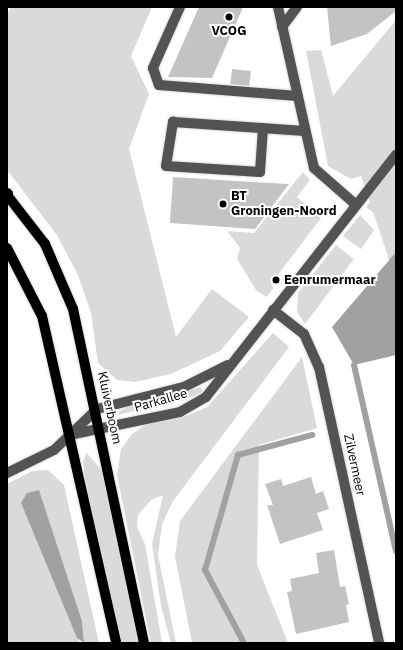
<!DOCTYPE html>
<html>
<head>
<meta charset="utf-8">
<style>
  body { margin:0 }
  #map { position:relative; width:403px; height:650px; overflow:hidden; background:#fff; font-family:"IBM Plex Sans",sans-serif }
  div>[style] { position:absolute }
  .green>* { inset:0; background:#dadada }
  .water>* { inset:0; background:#a1a1a1 }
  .stream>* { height:6px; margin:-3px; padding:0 3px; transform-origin:3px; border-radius:3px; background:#a1a1a1 }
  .building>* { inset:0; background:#c3c3c3; transform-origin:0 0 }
  .roads { filter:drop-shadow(0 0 1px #dbdbdb) drop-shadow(0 0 1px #dbdbdb) }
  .minor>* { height:10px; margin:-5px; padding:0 5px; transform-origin:5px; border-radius:5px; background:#535353 }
  .major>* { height:10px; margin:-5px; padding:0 5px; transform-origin:5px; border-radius:5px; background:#000 }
  .highway>* { height:12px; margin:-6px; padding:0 6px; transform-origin:6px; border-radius:6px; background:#000 }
  .dots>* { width:11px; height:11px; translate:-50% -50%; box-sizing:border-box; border:2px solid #fff; border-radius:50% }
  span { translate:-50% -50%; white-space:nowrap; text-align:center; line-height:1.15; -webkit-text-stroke:4px #fff; paint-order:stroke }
  .poi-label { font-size:13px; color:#000; font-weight:700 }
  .left { translate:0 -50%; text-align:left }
  .street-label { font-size:13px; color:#000 }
  .frame { position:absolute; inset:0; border:8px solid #000; pointer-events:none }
</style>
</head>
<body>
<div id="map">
  <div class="green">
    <div style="clip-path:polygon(11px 7px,152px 7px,131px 56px,149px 94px,129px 149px,176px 337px,212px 289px,249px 317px,220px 351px,171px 374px,136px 382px,117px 380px,98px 363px,91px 313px,78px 275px,57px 235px,7px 170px,7px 15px)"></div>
    <div style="clip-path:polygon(396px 20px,396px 280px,373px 212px,366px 207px,370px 202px,361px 176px,351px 179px,328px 166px,306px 51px,321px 50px,333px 96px)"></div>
    <div style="clip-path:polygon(303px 172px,310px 180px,297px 197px,321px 218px,271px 284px,274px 288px,266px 297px,256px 290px,237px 259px,240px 248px,227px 231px,254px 233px)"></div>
    <div style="clip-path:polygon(360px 215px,374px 230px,361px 249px,343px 236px)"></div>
    <div style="clip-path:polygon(336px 245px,354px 259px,305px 324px,297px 312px,298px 293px)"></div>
    <div style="clip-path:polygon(273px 333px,289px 347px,173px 501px,162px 524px,158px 555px,176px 643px,171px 643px,161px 606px,152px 544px,163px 495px,151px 500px,138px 515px,137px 527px,145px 544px,162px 643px,151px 643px,117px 475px,121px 449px,132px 434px,147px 424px,184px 417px,207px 407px)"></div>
    <div style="clip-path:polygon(302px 357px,317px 428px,259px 445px,257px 565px,288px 643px,192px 643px,175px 557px,180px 521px)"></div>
    <div style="clip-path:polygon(201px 387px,203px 392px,185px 400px,112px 416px,127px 407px)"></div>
    <div style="clip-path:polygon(87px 453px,103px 472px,139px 643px,122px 643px,85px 480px,83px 461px)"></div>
    <div style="clip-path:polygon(48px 470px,64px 485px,99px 643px,84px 643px,82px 621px,39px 490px,21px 503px,80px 643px,7px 643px,7px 484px,32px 471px)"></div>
  </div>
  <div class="water">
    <div style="clip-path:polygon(396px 252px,396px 355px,354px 365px,332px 327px)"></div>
    <div style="clip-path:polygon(39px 490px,82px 621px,84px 643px,77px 638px,21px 503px,27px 493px)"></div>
  </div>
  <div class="stream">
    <div style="left:354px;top:365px;width:191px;rotate:77.3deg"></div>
    <div style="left:244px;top:643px;width:83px;rotate:-118.1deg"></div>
    <div style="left:205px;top:570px;width:120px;rotate:-74deg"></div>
    <div style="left:238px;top:455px;width:77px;rotate:-15.1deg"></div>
  </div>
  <div class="building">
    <div style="clip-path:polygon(199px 7px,243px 7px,212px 78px,168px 77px)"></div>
    <div style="clip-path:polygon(327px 7px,396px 7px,396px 11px,367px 34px,331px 46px)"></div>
    <div style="left:232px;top:69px;width:19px;height:15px;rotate:6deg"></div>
    <div style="clip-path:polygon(173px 177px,269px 183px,289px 184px,255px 229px,170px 223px)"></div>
    <div style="clip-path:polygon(311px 477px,316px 494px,323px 491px,329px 509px,317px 513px,323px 530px,280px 544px,267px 505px,273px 505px,265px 484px,281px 479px,283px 486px)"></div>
    <div style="clip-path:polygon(334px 550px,340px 587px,345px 586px,349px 604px,346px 605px,349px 622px,296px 634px,287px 592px,292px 591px,290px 579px,319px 573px,316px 553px)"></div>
  </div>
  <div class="roads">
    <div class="minor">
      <div style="left:180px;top:7px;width:67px;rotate:113.9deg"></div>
      <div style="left:153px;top:68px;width:18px;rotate:71deg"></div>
      <div style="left:159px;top:85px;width:139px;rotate:4.5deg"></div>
      <div style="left:278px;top:7px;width:165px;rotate:77.4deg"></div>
      <div style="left:314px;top:168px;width:55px;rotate:41.3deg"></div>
      <div style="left:282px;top:27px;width:25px;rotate:-53deg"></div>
      <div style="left:263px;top:128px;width:44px;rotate:93.9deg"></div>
      <div style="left:260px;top:172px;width:94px;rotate:-176.3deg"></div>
      <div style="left:166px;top:166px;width:45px;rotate:-81deg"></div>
      <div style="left:173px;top:122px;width:132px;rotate:3.9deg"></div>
      <div style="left:273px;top:310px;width:39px;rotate:38deg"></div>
      <div style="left:304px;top:334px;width:36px;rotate:66deg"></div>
      <div style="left:319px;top:367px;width:282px;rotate:77.7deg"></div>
      <div style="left:69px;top:435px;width:113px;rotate:-11.7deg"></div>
      <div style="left:180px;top:412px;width:30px;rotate:-30deg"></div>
      <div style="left:206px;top:397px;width:308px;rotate:-51.9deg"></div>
      <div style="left:7px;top:473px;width:52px;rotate:-26.1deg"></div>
      <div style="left:54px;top:450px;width:59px;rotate:-43.6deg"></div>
      <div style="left:97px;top:409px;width:90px;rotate:-14.2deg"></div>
      <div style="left:184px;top:387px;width:49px;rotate:-26.6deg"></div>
    </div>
    <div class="major">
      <div style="left:7px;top:195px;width:62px;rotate:52.2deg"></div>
      <div style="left:45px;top:244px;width:71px;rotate:66.7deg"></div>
      <div style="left:73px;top:309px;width:341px;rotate:78deg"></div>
      <div style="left:7px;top:248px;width:76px;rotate:62.8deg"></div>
      <div style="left:42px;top:316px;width:335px;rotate:77.2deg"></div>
    </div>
    <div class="highway">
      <div style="left:7px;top:194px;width:1px;rotate:90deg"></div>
    </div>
  </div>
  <div class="dots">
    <div style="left:229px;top:17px;background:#000"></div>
    <div style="left:223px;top:204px;background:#000"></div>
    <div style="left:276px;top:280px;background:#000"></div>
  </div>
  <div class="poi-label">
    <span style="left:229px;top:31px">VCOG</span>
    <span class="left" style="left:231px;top:204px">BT<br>Groningen-Noord</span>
    <span class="left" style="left:284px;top:280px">Eenrumermaar</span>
  </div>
  <div class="street-label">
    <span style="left:161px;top:401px;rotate:-16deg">Parkallee</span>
    <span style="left:109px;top:408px;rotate:78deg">Kluiverboom</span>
    <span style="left:354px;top:465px;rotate:78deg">Zilvermeer</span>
  </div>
  <div class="frame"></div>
</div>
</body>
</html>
